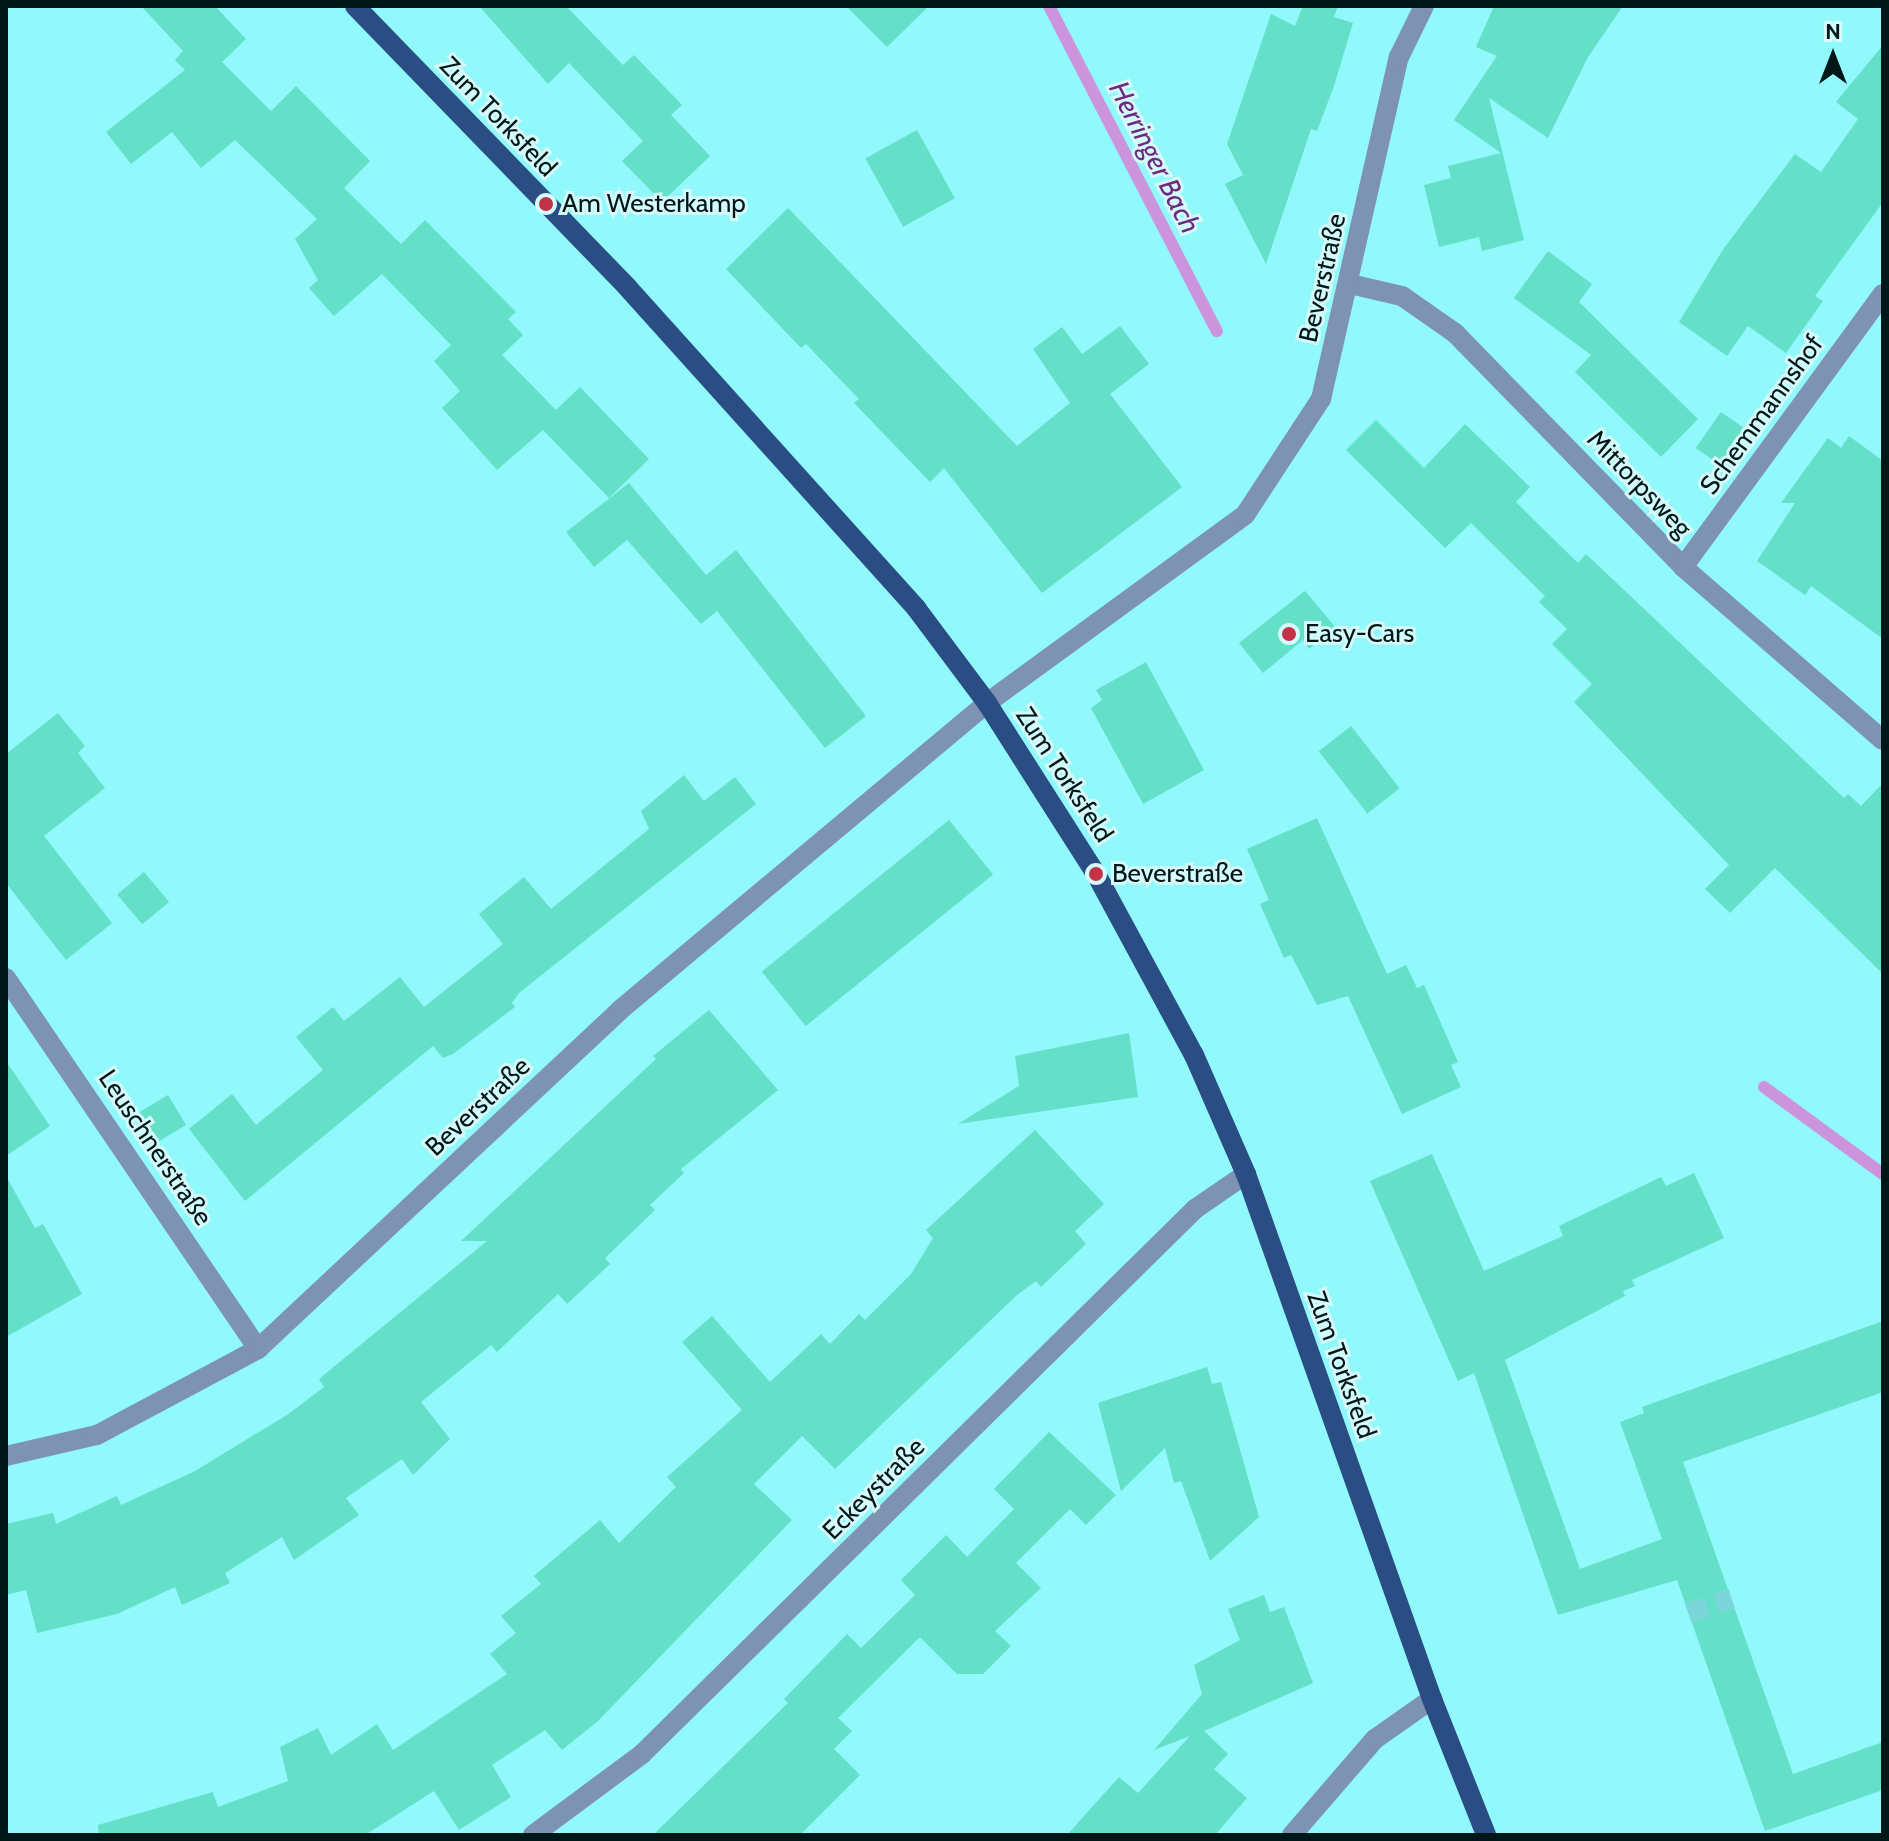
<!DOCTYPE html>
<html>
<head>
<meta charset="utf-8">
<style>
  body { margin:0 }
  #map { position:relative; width:1889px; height:1841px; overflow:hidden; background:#91f8fc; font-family:Cabin,sans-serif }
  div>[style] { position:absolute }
  .stream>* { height:12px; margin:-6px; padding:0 6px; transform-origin:6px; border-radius:6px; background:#cc94dc }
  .building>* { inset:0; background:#64e0c8; transform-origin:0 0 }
  .minor-tunnel>* { height:20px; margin-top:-10px; transform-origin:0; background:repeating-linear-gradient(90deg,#7bd6da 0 20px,transparent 0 30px) }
  .minor>* { height:20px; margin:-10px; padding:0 10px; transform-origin:10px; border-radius:10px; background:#7e92b2 }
  .major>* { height:20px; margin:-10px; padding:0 10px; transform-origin:10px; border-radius:10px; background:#2a4d83 }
  .dots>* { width:22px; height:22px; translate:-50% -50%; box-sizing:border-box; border:4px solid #d4fafb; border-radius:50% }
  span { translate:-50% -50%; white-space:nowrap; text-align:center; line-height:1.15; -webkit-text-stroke:6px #d4fafb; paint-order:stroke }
  .street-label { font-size:26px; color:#011617 }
  .poi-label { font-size:26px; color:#011617 }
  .left { translate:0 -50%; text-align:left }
  .water-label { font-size:28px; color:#6d2a7e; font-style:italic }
  .frame { position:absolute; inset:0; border:8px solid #011617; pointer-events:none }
  .north { position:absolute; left:1793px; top:16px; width:80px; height:80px; -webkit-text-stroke:6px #d4fafb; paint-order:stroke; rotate:0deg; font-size:22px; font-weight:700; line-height:32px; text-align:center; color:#011617 }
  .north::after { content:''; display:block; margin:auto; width:28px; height:36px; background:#011617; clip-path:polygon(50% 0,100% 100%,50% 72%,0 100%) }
</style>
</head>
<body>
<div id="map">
  <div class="stream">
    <div style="left:1049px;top:6px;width:366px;rotate:62.7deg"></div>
    <div style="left:1764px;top:1087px;width:147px;rotate:36.2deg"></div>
  </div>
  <div class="building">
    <div style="clip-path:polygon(141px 6px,215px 6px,246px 39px,222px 62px,271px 111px,296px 86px,370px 161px,344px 188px,401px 244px,425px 220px,516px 312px,508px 319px,523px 335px,502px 355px,556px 410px,580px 387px,649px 459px,609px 498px,543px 430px,497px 470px,442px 408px,460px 391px,434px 361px,451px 345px,382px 274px,334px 316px,309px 288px,318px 280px,295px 239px,317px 219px,235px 140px,201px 168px,172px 132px,131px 164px,106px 132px,185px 70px,175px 60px,183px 51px)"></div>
    <div style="clip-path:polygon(479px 6px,566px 6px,623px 65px,634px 55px,682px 105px,671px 115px,710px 156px,662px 202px,622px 161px,643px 141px,569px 63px,548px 84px)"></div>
    <div style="clip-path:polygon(846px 6px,929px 6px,887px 47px)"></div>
    <div style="clip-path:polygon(1303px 6px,1338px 6px,1334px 17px,1353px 23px,1334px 86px,1317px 131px,1311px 129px,1266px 264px,1225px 184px,1243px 175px,1227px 144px,1271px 14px,1295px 26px)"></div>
    <div style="clip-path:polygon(1494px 6px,1623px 6px,1588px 57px,1548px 138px,1489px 98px,1524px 240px,1482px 251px,1479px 237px,1439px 247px,1424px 185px,1451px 178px,1448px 166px,1501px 153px,1454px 120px,1497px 56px,1476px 47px)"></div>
    <div style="clip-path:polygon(1883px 45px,1883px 202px,1815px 296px,1823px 301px,1786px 353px,1748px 326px,1727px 356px,1679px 322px,1724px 248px,1795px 154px,1821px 172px,1858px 119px,1836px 102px)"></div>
    <div style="left:917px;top:130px;width:78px;height:59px;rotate:61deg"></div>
    <div style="clip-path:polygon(788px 208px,1017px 446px,1070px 403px,1033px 349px,1062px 327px,1082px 354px,1120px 326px,1149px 364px,1110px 394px,1182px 487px,1042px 593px,944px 468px,930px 482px,854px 403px,859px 399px,832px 371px,806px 344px,801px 348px,726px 269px)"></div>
    <div style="clip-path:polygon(1548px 251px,1592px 284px,1579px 302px,1698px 419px,1661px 457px,1575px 372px,1591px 355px,1514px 298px)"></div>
    <div style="left:1721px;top:412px;width:38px;height:44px;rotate:35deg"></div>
    <div style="clip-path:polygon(1376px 420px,1424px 468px,1465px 424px,1530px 487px,1516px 502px,1534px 520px,1578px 563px,1586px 554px,1844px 798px,1848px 794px,1861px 806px,1883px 783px,1883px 974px,1775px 868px,1730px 913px,1705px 889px,1729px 865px,1574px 702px,1592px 684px,1552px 644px,1567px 629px,1539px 602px,1545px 596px,1471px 523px,1445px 548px,1346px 450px)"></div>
    <div style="clip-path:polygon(1849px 436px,1883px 461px,1883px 639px,1811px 586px,1805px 595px,1757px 561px,1795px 503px,1781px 503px,1828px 438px,1841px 448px)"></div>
    <div style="clip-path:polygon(629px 483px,706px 575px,736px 550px,866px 716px,825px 748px,717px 611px,701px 624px,627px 540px,594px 567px,566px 532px)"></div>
    <div style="clip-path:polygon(1305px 591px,1336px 628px,1309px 649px,1303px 640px,1263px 673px,1239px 643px)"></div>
    <div style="clip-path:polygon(1146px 662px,1204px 770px,1143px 804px,1091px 708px,1102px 700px,1096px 690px)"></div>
    <div style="clip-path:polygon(58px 713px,85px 746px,78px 753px,105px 788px,44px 836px,112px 923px,66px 960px,6px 883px,6px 754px)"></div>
    <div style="left:1351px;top:726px;width:79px;height:41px;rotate:52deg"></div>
    <div style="clip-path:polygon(684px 775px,704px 801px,735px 777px,756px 804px,519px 993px,512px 1003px,515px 1007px,453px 1054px,443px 1058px,433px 1046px,245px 1201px,189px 1129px,232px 1094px,256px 1125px,323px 1070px,296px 1037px,333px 1007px,344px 1021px,400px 977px,424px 1007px,503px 944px,479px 914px,524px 877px,551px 909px,649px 829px,641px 811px)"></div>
    <div style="clip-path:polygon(1317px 818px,1387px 974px,1406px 965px,1417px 988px,1424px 985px,1458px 1062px,1451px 1065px,1461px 1087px,1402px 1114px,1348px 996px,1317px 1005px,1291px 955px,1284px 958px,1260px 904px,1269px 900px,1247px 849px)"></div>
    <div style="left:949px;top:820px;width:70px;height:241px;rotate:51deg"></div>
    <div style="left:144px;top:872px;width:39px;height:35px;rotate:50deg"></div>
    <div style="clip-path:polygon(709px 1010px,778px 1090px,681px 1169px,684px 1173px,650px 1205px,655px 1210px,605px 1258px,610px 1264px,567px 1304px,558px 1294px,497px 1352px,491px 1345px,421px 1402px,450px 1439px,413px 1475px,402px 1459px,346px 1498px,359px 1515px,294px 1560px,282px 1537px,225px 1573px,230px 1583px,182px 1605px,175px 1587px,117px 1614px,37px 1633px,26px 1590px,6px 1595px,6px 1524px,53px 1513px,56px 1524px,117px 1496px,121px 1505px,195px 1471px,287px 1415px,324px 1387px,319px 1379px,487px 1241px,461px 1241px,656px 1059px,653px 1056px)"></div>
    <div style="clip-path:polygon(1129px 1033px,1138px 1097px,958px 1124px,1019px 1086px,1015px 1056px)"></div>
    <div style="clip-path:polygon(6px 1061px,50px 1126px,6px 1156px)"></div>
    <div style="left:168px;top:1095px;width:35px;height:33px;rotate:59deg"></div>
    <div style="clip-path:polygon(1035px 1130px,1104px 1204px,1075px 1231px,1086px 1244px,1041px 1287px,1036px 1281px,1017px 1295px,835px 1469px,802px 1436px,754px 1484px,792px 1520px,598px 1721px,562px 1750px,545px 1730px,492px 1765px,511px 1797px,459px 1830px,434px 1791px,365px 1835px,99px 1835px,98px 1825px,213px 1792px,218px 1807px,288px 1781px,280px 1747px,318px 1728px,331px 1755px,377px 1724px,393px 1750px,507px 1674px,490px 1654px,516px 1633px,501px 1616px,541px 1584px,534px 1576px,600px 1520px,619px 1543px,676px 1487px,667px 1477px,742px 1410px,682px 1342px,712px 1316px,770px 1382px,821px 1334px,830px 1344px,859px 1314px,865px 1320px,911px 1274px,933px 1238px,926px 1230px)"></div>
    <div style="clip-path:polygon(1432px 1154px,1484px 1271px,1563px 1236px,1559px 1226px,1661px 1177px,1666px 1186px,1694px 1173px,1724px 1238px,1632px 1280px,1635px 1286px,1623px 1291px,1625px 1296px,1505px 1360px,1580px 1569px,1662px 1539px,1620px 1422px,1644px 1413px,1642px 1407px,1883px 1321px,1883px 1392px,1683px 1462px,1793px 1774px,1883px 1742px,1883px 1790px,1765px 1831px,1677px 1580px,1558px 1615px,1474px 1373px,1458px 1381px,1370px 1181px)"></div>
    <div style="clip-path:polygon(6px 1176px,35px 1228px,43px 1224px,82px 1294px,6px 1337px)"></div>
    <div style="clip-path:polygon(1207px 1367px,1212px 1384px,1221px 1382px,1259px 1517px,1210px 1561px,1181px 1481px,1174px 1483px,1165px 1448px,1121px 1491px,1098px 1403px)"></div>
    <div style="clip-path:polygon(1049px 1432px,1116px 1495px,1086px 1525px,1070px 1509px,1016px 1563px,1041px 1588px,995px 1631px,1011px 1646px,983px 1674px,957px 1674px,920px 1637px,838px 1718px,852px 1731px,834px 1749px,860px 1775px,800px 1835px,653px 1835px,788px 1703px,784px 1699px,847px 1634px,861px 1648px,915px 1595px,901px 1580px,946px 1535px,967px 1557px,1014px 1509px,994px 1489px)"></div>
    <div style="clip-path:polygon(1264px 1595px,1270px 1612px,1284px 1607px,1313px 1683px,1204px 1731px,1228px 1754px,1214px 1769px,1247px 1798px,1215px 1835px,1067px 1835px,1119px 1777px,1138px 1793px,1190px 1736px,1154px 1750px,1202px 1694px,1194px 1665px,1240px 1640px,1228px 1609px)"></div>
  </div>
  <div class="minor-tunnel">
    <div style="left:1688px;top:1613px;width:46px;rotate:-18.8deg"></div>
  </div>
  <div class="minor">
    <div style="left:1350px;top:284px;width:53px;rotate:13deg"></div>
    <div style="left:1402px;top:296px;width:65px;rotate:34.9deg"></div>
    <div style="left:1455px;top:333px;width:327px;rotate:45.7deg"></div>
    <div style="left:1683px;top:567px;width:264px;rotate:40.9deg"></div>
    <div style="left:1683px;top:567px;width:338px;rotate:-53.8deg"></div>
    <div style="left:6px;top:978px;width:448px;rotate:55.8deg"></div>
    <div style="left:6px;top:1456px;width:93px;rotate:-13deg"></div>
    <div style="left:97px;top:1435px;width:183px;rotate:-28.1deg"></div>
    <div style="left:258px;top:1349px;width:496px;rotate:-43.1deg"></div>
    <div style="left:620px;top:1010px;width:478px;rotate:-39.9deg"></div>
    <div style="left:987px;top:703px;width:319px;rotate:-36.1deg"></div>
    <div style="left:1245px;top:515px;width:139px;rotate:-56.8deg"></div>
    <div style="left:1321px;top:399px;width:351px;rotate:-77.2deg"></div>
    <div style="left:1399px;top:57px;width:57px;rotate:-63.9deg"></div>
    <div style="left:533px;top:1835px;width:136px;rotate:-36.6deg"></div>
    <div style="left:642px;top:1754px;width:776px;rotate:-44.58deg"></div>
    <div style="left:1195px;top:1209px;width:62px;rotate:-34.5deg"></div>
    <div style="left:1292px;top:1835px;width:127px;rotate:-49.2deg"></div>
    <div style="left:1375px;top:1739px;width:70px;rotate:-35.1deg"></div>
  </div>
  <div class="major">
    <div style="left:355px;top:6px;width:392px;rotate:45.9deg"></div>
    <div style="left:628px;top:288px;width:431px;rotate:48deg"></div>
    <div style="left:916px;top:608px;width:119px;rotate:53.2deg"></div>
    <div style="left:987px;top:703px;width:203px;rotate:57.5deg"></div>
    <div style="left:1096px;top:874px;width:206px;rotate:61.6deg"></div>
    <div style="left:1194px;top:1055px;width:130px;rotate:66.4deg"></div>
    <div style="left:1246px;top:1174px;width:557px;rotate:70.49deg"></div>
    <div style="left:1432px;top:1699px;width:146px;rotate:68.3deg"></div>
  </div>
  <div class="dots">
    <div style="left:546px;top:204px;background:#c33245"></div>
    <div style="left:1289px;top:634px;background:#c33245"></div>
    <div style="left:1096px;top:874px;background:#c33245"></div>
  </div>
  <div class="street-label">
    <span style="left:498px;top:117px;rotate:46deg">Zum Torksfeld</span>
    <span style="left:1323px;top:278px;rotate:-77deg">Beverstraße</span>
    <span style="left:1762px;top:415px;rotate:-54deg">Schemmannshof</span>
    <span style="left:1639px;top:484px;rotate:46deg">Mittorpsweg</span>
    <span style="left:1064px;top:775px;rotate:57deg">Zum Torksfeld</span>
    <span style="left:478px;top:1107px;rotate:-43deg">Beverstraße</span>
    <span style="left:155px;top:1148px;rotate:56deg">Leuschnerstraße</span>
    <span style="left:1341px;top:1365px;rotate:70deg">Zum Torksfeld</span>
    <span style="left:874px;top:1489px;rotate:-45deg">Eckeystraße</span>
  </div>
  <div class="poi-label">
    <span class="left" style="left:562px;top:204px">Am Westerkamp</span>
    <span class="left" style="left:1305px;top:634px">Easy-Cars</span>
    <span class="left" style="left:1112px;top:874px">Beverstraße</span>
  </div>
  <div class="water-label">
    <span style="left:1155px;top:157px;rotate:63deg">Herringer Bach</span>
  </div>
  <div class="frame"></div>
  <div class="north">N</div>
</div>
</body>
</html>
